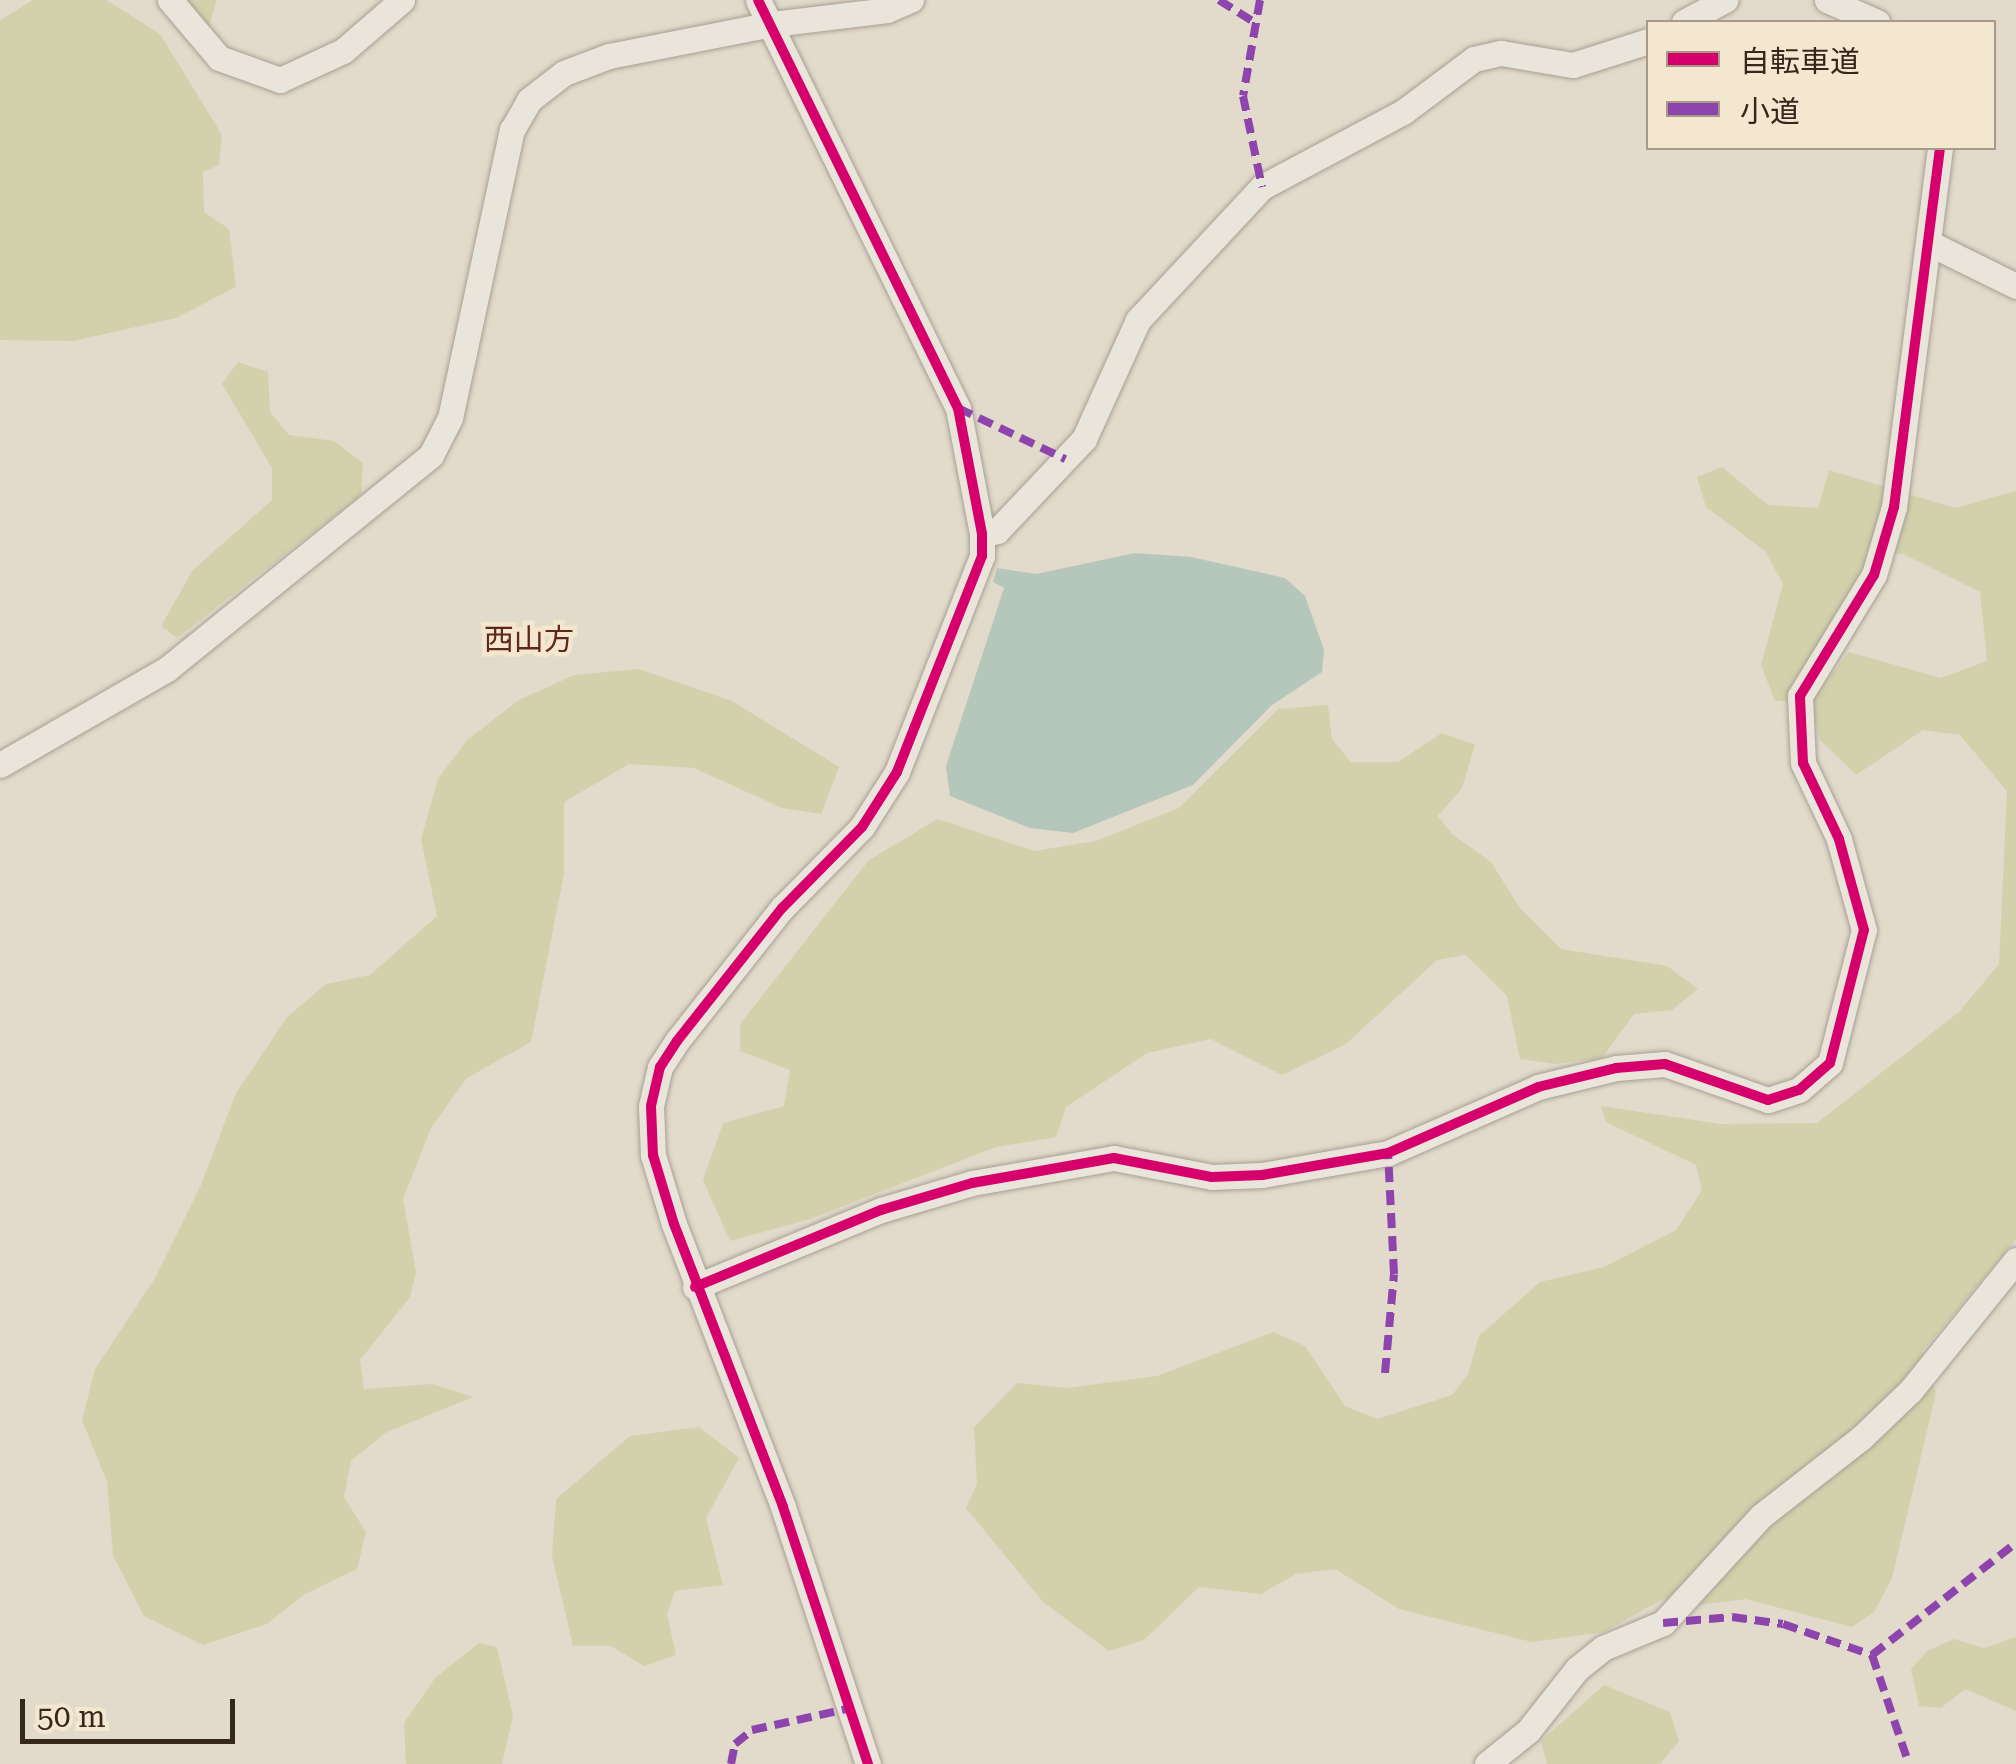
<!DOCTYPE html>
<html>
<head>
<meta charset="utf-8">
<style>
  body { margin:0 }
  #map { position:relative; width:2016px; height:1764px; overflow:hidden; background:#e2daca; font-family:"Roboto Serif","Noto Sans JP",serif }
  div>[style] { position:absolute }
  .green>* { inset:0; background:#d3d1ac }
  .water>* { inset:0; background:#b5c7bb }
  .roads { filter:drop-shadow(0 0 2px #a79f94) drop-shadow(0 0 2px #a79f94) }
  .minor>* { height:25px; margin:-12.5px; padding:0 12.5px; transform-origin:12.5px; border-radius:12.5px; background:#eae5db }
  .quiet>* { height:8px; margin-top:-4px; transform-origin:0; background:repeating-linear-gradient(90deg,#8e44ad 0 15px,transparent 0 23px) }
  .cycleway>* { height:10px; margin:-5px; padding:0 5px; transform-origin:5px; border-radius:5px; background:#d6006c }
  span { translate:-50% -50%; white-space:nowrap; text-align:center; line-height:1.15; -webkit-text-stroke:9px #f4e7cf; paint-order:stroke }
  .neighbourhood-label { font-size:30px; color:#60271d }
  .legend { position:absolute; left:1646px; top:20px; width:350px; height:130px; box-sizing:border-box; background:#f4e7cf; border:2px solid #a89a87; margin:0; padding:12px 18px; list-style:none; font-size:30px; color:#35271c }
  .legend li { display:flex; align-items:center; gap:20px; height:50px }
  .legend b { width:50px; border:2px solid #a89a87 }
  .scale { position:absolute; left:20px; top:1699px; width:215px; height:45px; box-sizing:border-box; border:5px solid #35271c; border-top:0; padding-left:12px; font-size:30px; line-height:35px; white-space:nowrap; color:#35271c; -webkit-text-stroke:8px #f4e7cf; paint-order:stroke }
</style>
</head>
<body>
<div id="map">
  <div class="green">
    <div style="clip-path:polygon(33px 0,106px 0,160px 34px,222px 135px,219px 165px,203px 172px,204px 212px,229px 229px,236px 287px,176px 318px,73px 341px,0 340px,0 20px)"></div>
    <div style="clip-path:polygon(182px 0,217px 0,208px 28px)"></div>
    <div style="clip-path:polygon(238px 362px,268px 372px,270px 412px,289px 435px,334px 441px,363px 463px,361px 495px,177px 638px,161px 626px,193px 570px,272px 500px,272px 468px,222px 384px)"></div>
    <div style="clip-path:polygon(1722px 467px,1768px 505px,1818px 508px,1829px 470px,1955px 508px,2016px 491px,2016px 1239px,1922px 1352px,1936px 1393px,1892px 1578px,1874px 1612px,1852px 1627px,1746px 1599px,1699px 1605px,1663px 1599px,1604px 1632px,1532px 1642px,1399px 1609px,1335px 1569px,1296px 1574px,1261px 1594px,1199px 1587px,1144px 1640px,1109px 1651px,1043px 1602px,966px 1508px,977px 1484px,974px 1427px,1017px 1383px,1068px 1388px,1157px 1376px,1273px 1332px,1305px 1346px,1345px 1406px,1377px 1419px,1452px 1395px,1468px 1374px,1479px 1336px,1540px 1282px,1604px 1267px,1676px 1230px,1702px 1190px,1696px 1165px,1606px 1122px,1601px 1106px,1721px 1124px,1817px 1123px,1959px 1012px,1999px 964px,2007px 791px,1960px 735px,1923px 730px,1856px 775px,1820px 740px,1810px 702px,1849px 652px,1941px 678px,1987px 661px,1980px 592px,1903px 554px,1868px 552px,1853px 592px,1788px 701px,1775px 701px,1761px 665px,1783px 584px,1765px 551px,1706px 507px,1697px 477px)"></div>
    <div style="clip-path:polygon(639px 669px,732px 701px,839px 767px,821px 814px,782px 808px,694px 768px,629px 764px,564px 802px,564px 874px,531px 1042px,467px 1078px,431px 1128px,403px 1199px,416px 1272px,410px 1297px,360px 1360px,364px 1389px,432px 1384px,473px 1397px,385px 1433px,351px 1461px,344px 1497px,366px 1532px,357px 1569px,305px 1594px,267px 1624px,203px 1645px,144px 1616px,113px 1555px,107px 1482px,82px 1420px,95px 1369px,155px 1278px,201px 1185px,236px 1093px,287px 1017px,326px 984px,370px 975px,437px 916px,421px 839px,438px 779px,467px 740px,519px 700px,574px 675px)"></div>
    <div style="clip-path:polygon(1328px 705px,1332px 739px,1351px 762px,1398px 762px,1442px 733px,1475px 745px,1462px 788px,1438px 816px,1452px 834px,1491px 862px,1520px 908px,1561px 949px,1667px 966px,1698px 989px,1672px 1010px,1634px 1014px,1602px 1058px,1555px 1064px,1520px 1059px,1507px 996px,1466px 955px,1437px 960px,1346px 1044px,1282px 1075px,1211px 1039px,1147px 1053px,1066px 1107px,1056px 1137px,996px 1147px,810px 1219px,730px 1241px,703px 1180px,723px 1123px,784px 1106px,790px 1070px,740px 1051px,740px 1024px,869px 860px,938px 819px,1034px 851px,1096px 841px,1179px 808px,1278px 709px)"></div>
    <div style="clip-path:polygon(699px 1427px,739px 1458px,706px 1518px,723px 1585px,675px 1591px,667px 1614px,676px 1655px,644px 1666px,611px 1646px,573px 1646px,552px 1556px,556px 1499px,630px 1436px)"></div>
    <div style="clip-path:polygon(2016px 1637px,2016px 1711px,1965px 1689px,1941px 1708px,1919px 1706px,1911px 1669px,1927px 1651px,1954px 1639px,1984px 1648px)"></div>
    <div style="clip-path:polygon(479px 1643px,497px 1647px,513px 1716px,502px 1764px,406px 1764px,404px 1723px,435px 1678px)"></div>
    <div style="clip-path:polygon(1604px 1685px,1670px 1712px,1679px 1741px,1660px 1764px,1547px 1764px,1541px 1741px)"></div>
  </div>
  <div class="water">
    <div style="clip-path:polygon(1135px 553px,1191px 557px,1285px 578px,1305px 596px,1324px 650px,1322px 672px,1272px 705px,1193px 785px,1073px 833px,1030px 828px,950px 796px,946px 766px,1004px 588px,993px 582px,997px 568px,1036px 574px)"></div>
  </div>
  <div class="roads">
    <div class="minor">
      <div style="left:170px;top:0;width:76px;rotate:49.8deg"></div>
      <div style="left:219px;top:58px;width:65px;rotate:19.8deg"></div>
      <div style="left:280px;top:80px;width:69px;rotate:-24.7deg"></div>
      <div style="left:343px;top:51px;width:78px;rotate:-40.8deg"></div>
      <div style="left:758px;top:0;width:454px;rotate:63.9deg"></div>
      <div style="left:958px;top:408px;width:128px;rotate:79.2deg"></div>
      <div style="left:982px;top:534px;width:22px;rotate:90deg"></div>
      <div style="left:982px;top:556px;width:232px;rotate:111.5deg"></div>
      <div style="left:897px;top:772px;width:65px;rotate:122.5deg"></div>
      <div style="left:862px;top:827px;width:114px;rotate:134.6deg"></div>
      <div style="left:782px;top:908px;width:169px;rotate:128.3deg"></div>
      <div style="left:677px;top:1041px;width:31px;rotate:123deg"></div>
      <div style="left:660px;top:1067px;width:40px;rotate:103deg"></div>
      <div style="left:651px;top:1106px;width:49px;rotate:87.7deg"></div>
      <div style="left:653px;top:1155px;width:72px;rotate:73.1deg"></div>
      <div style="left:674px;top:1224px;width:303px;rotate:68.9deg"></div>
      <div style="left:783px;top:1507px;width:271px;rotate:71.7deg"></div>
      <div style="left:1827px;top:0;width:55px;rotate:23.7deg"></div>
      <div style="left:1684px;top:22px;width:47px;rotate:-28.2deg"></div>
      <div style="left:1931px;top:244px;width:95px;rotate:26.3deg"></div>
      <div style="left:982px;top:534px;width:15px;rotate:-11deg"></div>
      <div style="left:997px;top:531px;width:127px;rotate:-46.6deg"></div>
      <div style="left:1084px;top:439px;width:131px;rotate:-65.6deg"></div>
      <div style="left:1138px;top:320px;width:182px;rotate:-47deg"></div>
      <div style="left:1262px;top:187px;width:160px;rotate:-28deg"></div>
      <div style="left:1403px;top:112px;width:89px;rotate:-36.7deg"></div>
      <div style="left:1474px;top:59px;width:28px;rotate:-13deg"></div>
      <div style="left:1501px;top:53px;width:73px;rotate:9.5deg"></div>
      <div style="left:1573px;top:65px;width:79px;rotate:-17.7deg"></div>
      <div style="left:0;top:765px;width:193px;rotate:-29.9deg"></div>
      <div style="left:167px;top:669px;width:340px;rotate:-39deg"></div>
      <div style="left:431px;top:455px;width:42px;rotate:-62.8deg"></div>
      <div style="left:450px;top:418px;width:295px;rotate:-77.9deg"></div>
      <div style="left:512px;top:130px;width:34px;rotate:-60deg"></div>
      <div style="left:529px;top:100px;width:44px;rotate:-37.6deg"></div>
      <div style="left:564px;top:73px;width:48px;rotate:-20.7deg"></div>
      <div style="left:609px;top:56px;width:166px;rotate:-11.1deg"></div>
      <div style="left:772px;top:24px;width:116px;rotate:-6.9deg"></div>
      <div style="left:887px;top:10px;width:26px;rotate:-23deg"></div>
      <div style="left:695px;top:1287px;width:201px;rotate:-22.5deg"></div>
      <div style="left:881px;top:1210px;width:95px;rotate:-16.5deg"></div>
      <div style="left:972px;top:1183px;width:144px;rotate:-10deg"></div>
      <div style="left:1114px;top:1158px;width:100px;rotate:11deg"></div>
      <div style="left:1212px;top:1177px;width:50px;rotate:-2.3deg"></div>
      <div style="left:1262px;top:1175px;width:128px;rotate:-9.9deg"></div>
      <div style="left:1388px;top:1153px;width:164px;rotate:-23.7deg"></div>
      <div style="left:1538px;top:1087px;width:80px;rotate:-13.7deg"></div>
      <div style="left:1616px;top:1068px;width:49px;rotate:-4.7deg"></div>
      <div style="left:1665px;top:1064px;width:109px;rotate:19.3deg"></div>
      <div style="left:1768px;top:1100px;width:33px;rotate:-18deg"></div>
      <div style="left:1799px;top:1090px;width:41px;rotate:-41.1deg"></div>
      <div style="left:1830px;top:1063px;width:137px;rotate:-75.7deg"></div>
      <div style="left:1864px;top:930px;width:94px;rotate:-105.4deg"></div>
      <div style="left:1839px;top:839px;width:84px;rotate:-115.3deg"></div>
      <div style="left:1803px;top:763px;width:67px;rotate:-92.6deg"></div>
      <div style="left:1800px;top:696px;width:142px;rotate:-58.6deg"></div>
      <div style="left:1874px;top:575px;width:71px;rotate:-73.6deg"></div>
      <div style="left:1894px;top:507px;width:362px;rotate:-82.7deg"></div>
      <div style="left:1487px;top:1764px;width:53px;rotate:-38.8deg"></div>
      <div style="left:1528px;top:1731px;width:79px;rotate:-51.7deg"></div>
      <div style="left:1577px;top:1669px;width:33px;rotate:-39deg"></div>
      <div style="left:1603px;top:1648px;width:65px;rotate:-22.6deg"></div>
      <div style="left:1663px;top:1623px;width:145px;rotate:-47.5deg"></div>
      <div style="left:1761px;top:1516px;width:127px;rotate:-38deg"></div>
      <div style="left:1861px;top:1438px;width:69px;rotate:-43.8deg"></div>
      <div style="left:1911px;top:1390px;width:167px;rotate:-51.1deg"></div>
    </div>
  </div>
  <div class="quiet">
    <div style="left:1219px;top:0;width:41px;rotate:32.2deg"></div>
    <div style="left:1260px;top:0;width:97px;rotate:100deg"></div>
    <div style="left:1243px;top:96px;width:93px;rotate:78.2deg"></div>
    <div style="left:958px;top:408px;width:119px;rotate:25.5deg"></div>
    <div style="left:1385px;top:1373px;width:99px;rotate:-84.8deg"></div>
    <div style="left:1394px;top:1274px;width:121px;rotate:-92.8deg"></div>
    <div style="left:1663px;top:1623px;width:69px;rotate:-5deg"></div>
    <div style="left:1732px;top:1617px;width:51px;rotate:7.8deg"></div>
    <div style="left:1783px;top:1624px;width:94px;rotate:19.2deg"></div>
    <div style="left:1872px;top:1655px;width:182px;rotate:-37.9deg"></div>
    <div style="left:1872px;top:1655px;width:115px;rotate:71.3deg"></div>
    <div style="left:731px;top:1764px;width:20px;rotate:-79deg"></div>
    <div style="left:735px;top:1744px;width:22px;rotate:-39deg"></div>
    <div style="left:752px;top:1730px;width:101px;rotate:-12.5deg"></div>
  </div>
  <div class="cycleway">
    <div style="left:758px;top:0;width:454px;rotate:63.9deg"></div>
    <div style="left:958px;top:408px;width:128px;rotate:79.2deg"></div>
    <div style="left:982px;top:534px;width:22px;rotate:90deg"></div>
    <div style="left:982px;top:556px;width:232px;rotate:111.5deg"></div>
    <div style="left:897px;top:772px;width:65px;rotate:122.5deg"></div>
    <div style="left:862px;top:827px;width:114px;rotate:134.6deg"></div>
    <div style="left:782px;top:908px;width:169px;rotate:128.3deg"></div>
    <div style="left:677px;top:1041px;width:31px;rotate:123deg"></div>
    <div style="left:660px;top:1067px;width:40px;rotate:103deg"></div>
    <div style="left:651px;top:1106px;width:49px;rotate:87.7deg"></div>
    <div style="left:653px;top:1155px;width:72px;rotate:73.1deg"></div>
    <div style="left:674px;top:1224px;width:303px;rotate:68.9deg"></div>
    <div style="left:783px;top:1507px;width:271px;rotate:71.7deg"></div>
    <div style="left:695px;top:1287px;width:201px;rotate:-22.5deg"></div>
    <div style="left:881px;top:1210px;width:95px;rotate:-16.5deg"></div>
    <div style="left:972px;top:1183px;width:144px;rotate:-10deg"></div>
    <div style="left:1114px;top:1158px;width:100px;rotate:11deg"></div>
    <div style="left:1212px;top:1177px;width:50px;rotate:-2.3deg"></div>
    <div style="left:1262px;top:1175px;width:128px;rotate:-9.9deg"></div>
    <div style="left:1388px;top:1153px;width:164px;rotate:-23.7deg"></div>
    <div style="left:1538px;top:1087px;width:80px;rotate:-13.7deg"></div>
    <div style="left:1616px;top:1068px;width:49px;rotate:-4.7deg"></div>
    <div style="left:1665px;top:1064px;width:109px;rotate:19.3deg"></div>
    <div style="left:1768px;top:1100px;width:33px;rotate:-18deg"></div>
    <div style="left:1799px;top:1090px;width:41px;rotate:-41.1deg"></div>
    <div style="left:1830px;top:1063px;width:137px;rotate:-75.7deg"></div>
    <div style="left:1864px;top:930px;width:94px;rotate:-105.4deg"></div>
    <div style="left:1839px;top:839px;width:84px;rotate:-115.3deg"></div>
    <div style="left:1803px;top:763px;width:67px;rotate:-92.6deg"></div>
    <div style="left:1800px;top:696px;width:142px;rotate:-58.6deg"></div>
    <div style="left:1874px;top:575px;width:71px;rotate:-73.6deg"></div>
    <div style="left:1894px;top:507px;width:362px;rotate:-82.7deg"></div>
  </div>
  <div class="neighbourhood-label">
    <span style="left:529px;top:640px">西山方</span>
  </div>
  <ul class="legend">
  <li><b style="height:12px;background:#d6006c"></b>自転車道</li>
  <li><b style="height:12px;background:#8e44ad"></b>小道</li>
  </ul>
  <div class="scale">50 m</div>
</div>
</body>
</html>
